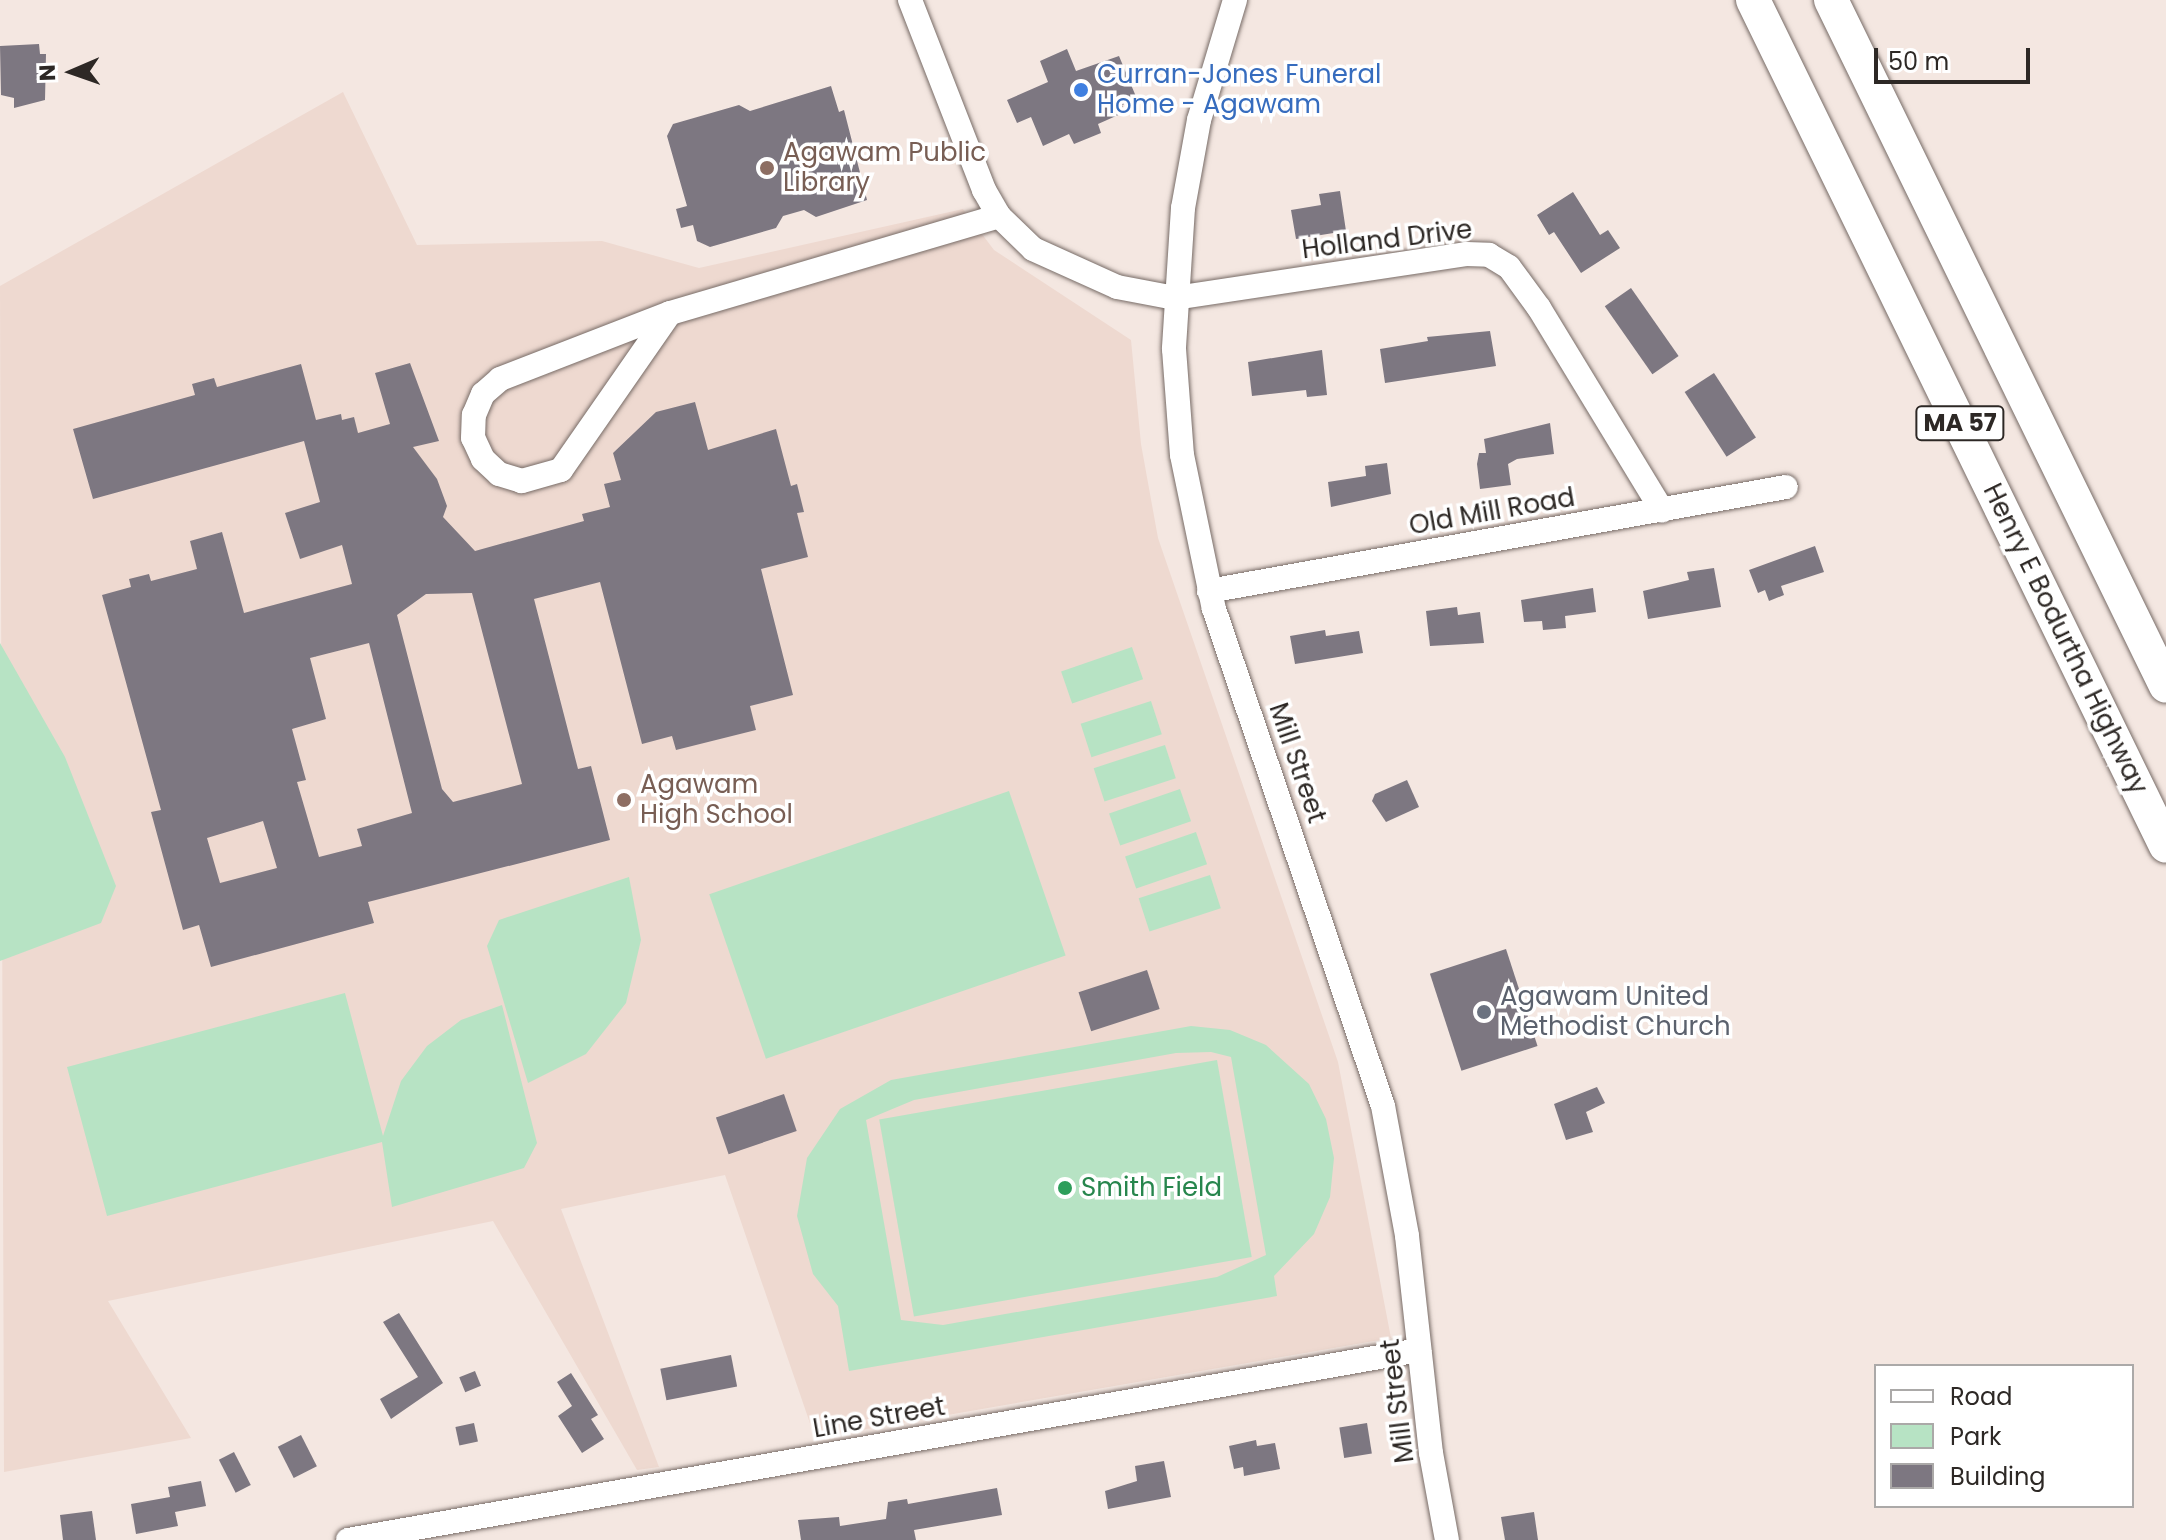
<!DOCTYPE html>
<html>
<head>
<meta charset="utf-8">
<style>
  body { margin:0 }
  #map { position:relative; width:2166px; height:1540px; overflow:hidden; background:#f4e7e1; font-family:Poppins,sans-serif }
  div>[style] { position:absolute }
  .built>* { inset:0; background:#eed9d0 }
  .green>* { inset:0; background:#b7e3c4; transform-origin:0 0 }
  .building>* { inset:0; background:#7d7781; transform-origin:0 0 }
  .roads { filter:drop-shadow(0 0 2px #776b66) drop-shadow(0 0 2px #776b66) }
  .minor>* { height:24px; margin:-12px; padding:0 12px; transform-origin:12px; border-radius:12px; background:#fff }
  .highway>* { height:34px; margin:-17px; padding:0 17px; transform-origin:17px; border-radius:17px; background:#fff }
  .dots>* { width:22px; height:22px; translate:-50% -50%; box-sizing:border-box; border:4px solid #fff; border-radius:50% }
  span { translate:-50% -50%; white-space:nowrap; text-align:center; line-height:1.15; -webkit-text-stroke:7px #fff; paint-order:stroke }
  .shield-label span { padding:2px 6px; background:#fff; border:2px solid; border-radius:6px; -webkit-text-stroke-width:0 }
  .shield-label { font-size:24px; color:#2d2825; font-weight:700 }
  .shop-label { font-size:26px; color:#366cbe }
  .left { translate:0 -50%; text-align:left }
  .education-label { font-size:26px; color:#785e54 }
  .street-label { font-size:26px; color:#2d2825 }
  .worship-label { font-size:26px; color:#5b616d }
  .leisure-label { font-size:26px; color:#27864d }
  .legend { position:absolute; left:1874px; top:1364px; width:260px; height:144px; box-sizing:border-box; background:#fff; border:2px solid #aba9a8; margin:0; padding:10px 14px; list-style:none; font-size:24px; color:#2d2825 }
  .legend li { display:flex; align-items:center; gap:16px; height:40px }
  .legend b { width:40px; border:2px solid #aba9a8 }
  .north { position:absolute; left:32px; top:32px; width:80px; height:80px; -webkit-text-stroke:6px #fff; paint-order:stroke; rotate:268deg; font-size:22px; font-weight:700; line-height:32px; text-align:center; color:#2d2825 }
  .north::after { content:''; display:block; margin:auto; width:28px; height:36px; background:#2d2825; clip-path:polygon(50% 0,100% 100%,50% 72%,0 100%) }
  .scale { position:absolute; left:1874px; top:48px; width:156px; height:36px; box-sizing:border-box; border:4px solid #2d2825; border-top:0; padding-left:10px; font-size:24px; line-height:28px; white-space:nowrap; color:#2d2825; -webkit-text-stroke:6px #fff; paint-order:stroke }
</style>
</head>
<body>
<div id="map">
  <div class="built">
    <div style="clip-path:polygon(343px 92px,417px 245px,602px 241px,699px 268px,963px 209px,994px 250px,1131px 340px,1141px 444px,1158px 538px,1338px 1062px,1391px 1338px,815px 1438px,725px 1175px,561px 1209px,659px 1467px,637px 1470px,493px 1221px,108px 1301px,191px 1438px,4px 1472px,0 286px)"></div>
  </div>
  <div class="green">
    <div style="clip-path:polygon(0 643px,65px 757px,116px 886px,101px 923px,0 961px)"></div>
    <div style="left:1132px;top:647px;width:34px;height:75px;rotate:71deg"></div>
    <div style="left:1151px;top:701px;width:35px;height:74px;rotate:72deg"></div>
    <div style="left:1165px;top:745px;width:35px;height:75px;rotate:72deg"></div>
    <div style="left:1180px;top:789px;width:34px;height:75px;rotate:71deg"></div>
    <div style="left:1009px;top:791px;width:174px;height:317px;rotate:71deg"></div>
    <div style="left:1196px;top:832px;width:34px;height:75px;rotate:71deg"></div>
    <div style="left:1210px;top:875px;width:35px;height:75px;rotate:72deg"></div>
    <div style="clip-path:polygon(629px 877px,641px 940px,626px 1003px,586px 1054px,528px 1083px,487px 946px,499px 920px)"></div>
    <div style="clip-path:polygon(345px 993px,383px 1136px,401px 1081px,427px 1046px,461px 1020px,502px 1005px,537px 1143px,524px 1168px,392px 1207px,382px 1142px,107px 1216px,67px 1067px)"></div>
    <div style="clip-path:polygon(evenodd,1191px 1026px,1230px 1030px,1266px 1045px,1309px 1084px,1326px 1119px,1334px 1158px,1330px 1197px,1314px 1234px,1274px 1276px,1277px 1296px,849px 1371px,838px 1306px,813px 1274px,797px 1216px,807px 1158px,840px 1109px,891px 1080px,1191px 1026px,1211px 1052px,1231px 1057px,1266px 1255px,1217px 1277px,943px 1325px,901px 1320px,866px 1120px,914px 1100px,1176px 1053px,1211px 1052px)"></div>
    <div style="left:1217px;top:1060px;width:200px;height:343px;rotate:80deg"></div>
  </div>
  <div class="building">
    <div style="clip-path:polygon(39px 44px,40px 54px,46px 54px,45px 100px,14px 108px,14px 98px,1px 95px,0 46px)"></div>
    <div style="clip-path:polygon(1067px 49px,1076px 71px,1119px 56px,1137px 99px,1122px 105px,1125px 112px,1098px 124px,1101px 133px,1074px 144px,1069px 134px,1043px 146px,1031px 117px,1017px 123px,1007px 100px,1048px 82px,1040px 61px)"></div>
    <div style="clip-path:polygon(831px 86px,839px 112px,844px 110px,867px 200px,816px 217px,804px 210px,783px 216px,776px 228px,710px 247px,697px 241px,693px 225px,681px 228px,676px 209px,687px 206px,667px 136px,673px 124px,739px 105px,750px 111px)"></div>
    <div style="clip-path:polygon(1340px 191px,1346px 231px,1296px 239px,1291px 210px,1321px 205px,1319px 194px)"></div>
    <div style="clip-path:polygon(1573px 192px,1600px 235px,1608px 230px,1620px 248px,1581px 273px,1554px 232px,1549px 235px,1537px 215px)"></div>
    <div style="left:1631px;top:288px;width:83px;height:32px;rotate:55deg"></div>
    <div style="clip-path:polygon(1490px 331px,1496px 366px,1385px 383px,1380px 349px,1428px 341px,1427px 337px)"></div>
    <div style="clip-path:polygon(1322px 350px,1327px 395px,1307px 397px,1306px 390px,1252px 396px,1248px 362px)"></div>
    <div style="clip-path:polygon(evenodd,410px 363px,439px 441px,413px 447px,437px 479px,447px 506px,443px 517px,475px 551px,584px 521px,582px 514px,610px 507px,604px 484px,621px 480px,613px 453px,656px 412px,695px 402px,708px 450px,776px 429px,791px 486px,797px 484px,804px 512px,797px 513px,808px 557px,761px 569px,793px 695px,750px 706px,756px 730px,676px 750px,672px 736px,642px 744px,600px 582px,534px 599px,578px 769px,591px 766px,610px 840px,368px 902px,374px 923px,211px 967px,199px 925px,183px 930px,151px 812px,161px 810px,102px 595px,131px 587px,129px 579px,149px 574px,151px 581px,197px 569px,190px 541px,222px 532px,244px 613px,352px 584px,342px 545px,300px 559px,285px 513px,320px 502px,304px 441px,93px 499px,73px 429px,195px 395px,192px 384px,214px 378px,217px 387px,301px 364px,316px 420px,341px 414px,342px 420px,354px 417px,358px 433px,390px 424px,375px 373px,410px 363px,472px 593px,522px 784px,453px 802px,442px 789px,397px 615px,426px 594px,472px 593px,410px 363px,369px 643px,412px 813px,357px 829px,362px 846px,319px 857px,297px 782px,306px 780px,292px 729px,326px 719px,310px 658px,369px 643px,410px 363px,263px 821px,277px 868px,220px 883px,207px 838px,263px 821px)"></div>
    <div style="left:1714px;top:373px;width:77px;height:35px;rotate:57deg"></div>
    <div style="clip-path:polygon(1550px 423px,1554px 454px,1517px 459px,1508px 464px,1511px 485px,1480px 489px,1477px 464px,1479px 453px,1486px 453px,1484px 439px)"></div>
    <div style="clip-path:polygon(1387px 463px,1391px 494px,1331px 507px,1328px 482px,1366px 476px,1365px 466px)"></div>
    <div style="clip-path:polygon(1815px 546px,1824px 572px,1781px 586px,1784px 595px,1769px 601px,1765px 590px,1758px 593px,1749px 570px)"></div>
    <div style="clip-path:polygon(1714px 568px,1721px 607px,1648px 619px,1643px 591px,1689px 580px,1687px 572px)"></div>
    <div style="clip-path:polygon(1593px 588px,1596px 612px,1565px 616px,1566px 628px,1543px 630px,1542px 621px,1524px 622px,1521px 600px)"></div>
    <div style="clip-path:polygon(1457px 607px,1458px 615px,1480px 612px,1484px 643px,1430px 646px,1426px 611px)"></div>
    <div style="clip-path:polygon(1325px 630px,1326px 636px,1359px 631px,1363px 653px,1295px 664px,1290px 636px)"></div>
    <div style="clip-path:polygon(1407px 780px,1419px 807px,1386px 822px,1372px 801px,1375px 794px)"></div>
    <div style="left:1506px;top:949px;width:102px;height:80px;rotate:72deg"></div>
    <div style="left:1147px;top:970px;width:41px;height:72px;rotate:72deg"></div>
    <div style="clip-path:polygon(1597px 1087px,1605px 1103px,1586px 1112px,1593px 1132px,1566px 1140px,1554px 1104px)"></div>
    <div style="left:784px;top:1094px;width:39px;height:72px;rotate:71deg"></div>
    <div style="clip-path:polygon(399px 1313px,443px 1383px,391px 1419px,380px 1399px,418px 1377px,383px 1322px)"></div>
    <div style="left:731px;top:1355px;width:32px;height:72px;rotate:79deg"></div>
    <div style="left:475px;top:1371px;width:16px;height:17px;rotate:68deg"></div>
    <div style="clip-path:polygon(571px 1373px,598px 1415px,591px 1419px,604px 1439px,582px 1453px,558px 1416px,572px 1406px,557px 1382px)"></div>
    <div style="left:474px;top:1423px;width:19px;height:19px;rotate:78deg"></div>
    <div style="left:1367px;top:1423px;width:31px;height:28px;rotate:81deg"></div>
    <div style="left:301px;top:1435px;width:35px;height:26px;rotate:63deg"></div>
    <div style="clip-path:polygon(1256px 1440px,1257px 1446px,1275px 1443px,1280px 1469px,1244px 1476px,1243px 1467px,1234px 1469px,1229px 1446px)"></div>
    <div style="left:234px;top:1452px;width:37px;height:17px;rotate:63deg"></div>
    <div style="clip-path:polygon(1164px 1461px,1171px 1497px,1108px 1509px,1105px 1491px,1137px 1481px,1135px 1466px)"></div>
    <div style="clip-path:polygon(201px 1481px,206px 1506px,175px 1512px,178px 1526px,136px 1534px,131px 1504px,170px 1497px,168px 1487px)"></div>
    <div style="clip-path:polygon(997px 1488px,1002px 1515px,914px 1530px,916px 1540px,801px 1540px,798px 1520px,839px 1517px,840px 1526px,886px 1519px,888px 1502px,907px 1499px,908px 1504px)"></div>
    <div style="clip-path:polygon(92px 1511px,96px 1540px,63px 1540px,60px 1515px)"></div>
    <div style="clip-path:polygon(1534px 1512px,1538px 1540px,1505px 1540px,1501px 1517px)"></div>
  </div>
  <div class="roads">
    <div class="minor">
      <div style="left:910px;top:0;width:204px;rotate:68.7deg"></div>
      <div style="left:984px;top:190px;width:30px;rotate:60deg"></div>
      <div style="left:999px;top:216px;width:47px;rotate:44.1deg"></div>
      <div style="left:1033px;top:249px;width:92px;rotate:24.3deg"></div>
      <div style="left:1117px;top:287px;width:59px;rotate:10.7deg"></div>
      <div style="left:1175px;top:298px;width:294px;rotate:-8.6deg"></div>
      <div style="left:1466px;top:254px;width:23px;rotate:2deg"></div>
      <div style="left:1489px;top:255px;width:23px;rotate:31deg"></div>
      <div style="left:1509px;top:267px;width:51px;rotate:53.8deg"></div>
      <div style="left:1539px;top:308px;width:237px;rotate:58.7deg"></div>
      <div style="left:1235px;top:0;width:125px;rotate:106.7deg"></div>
      <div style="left:1199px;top:120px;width:89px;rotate:100.3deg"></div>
      <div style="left:1183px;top:208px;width:141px;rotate:93.7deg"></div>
      <div style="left:1174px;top:349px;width:106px;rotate:85.7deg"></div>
      <div style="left:1182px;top:455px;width:157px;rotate:78.3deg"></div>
      <div style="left:1214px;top:609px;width:525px;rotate:71.22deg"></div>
      <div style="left:1383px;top:1106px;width:132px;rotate:79.5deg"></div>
      <div style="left:1407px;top:1236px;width:218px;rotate:83.7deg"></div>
      <div style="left:1431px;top:1453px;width:88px;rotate:79.6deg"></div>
      <div style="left:670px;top:313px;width:191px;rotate:124.8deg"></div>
      <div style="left:561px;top:470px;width:41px;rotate:164.2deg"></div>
      <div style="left:522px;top:481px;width:24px;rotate:-163deg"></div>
      <div style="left:499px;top:474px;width:22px;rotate:-137deg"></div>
      <div style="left:483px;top:459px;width:23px;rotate:-115deg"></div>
      <div style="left:473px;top:438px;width:23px;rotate:-88deg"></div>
      <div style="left:474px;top:415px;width:23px;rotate:-67deg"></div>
      <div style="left:483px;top:394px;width:23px;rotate:-41deg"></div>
      <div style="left:500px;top:379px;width:182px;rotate:-21.2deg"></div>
      <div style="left:670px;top:313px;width:343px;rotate:-16.4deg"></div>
      <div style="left:1209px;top:591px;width:586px;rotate:-10.22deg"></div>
      <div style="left:348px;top:1540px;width:1088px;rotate:-10.06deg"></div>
    </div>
    <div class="highway">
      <div style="left:1753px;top:0;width:941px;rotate:63.98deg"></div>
      <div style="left:1831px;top:0;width:763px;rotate:63.97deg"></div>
    </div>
  </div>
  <div class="dots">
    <div style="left:1081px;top:90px;background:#3f7fe0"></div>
    <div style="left:767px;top:168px;background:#8d6e63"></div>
    <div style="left:624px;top:800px;background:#8d6e63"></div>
    <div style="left:1484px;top:1012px;background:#6b7280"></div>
    <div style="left:1065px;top:1188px;background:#2e9e5b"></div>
  </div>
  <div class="shield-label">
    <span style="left:1960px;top:423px">MA 57</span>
  </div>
  <div class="shop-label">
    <span class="left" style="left:1097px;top:90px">Curran-Jones Funeral<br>Home - Agawam</span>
  </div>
  <div class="education-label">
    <span class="left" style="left:783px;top:168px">Agawam Public<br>Library</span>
    <span class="left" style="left:640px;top:800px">Agawam<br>High School</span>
  </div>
  <div class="street-label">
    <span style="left:1387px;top:240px;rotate:-7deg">Holland Drive</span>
    <span style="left:1492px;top:512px;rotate:-10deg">Old Mill Road</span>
    <span style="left:2065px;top:639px;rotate:64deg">Henry E Bodurtha Highway</span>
    <span style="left:1297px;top:763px;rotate:71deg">Mill Street</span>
    <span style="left:1398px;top:1401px;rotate:-97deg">Mill Street</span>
    <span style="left:879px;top:1418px;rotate:-10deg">Line Street</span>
  </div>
  <div class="worship-label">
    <span class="left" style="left:1500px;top:1012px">Agawam United<br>Methodist Church</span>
  </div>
  <div class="leisure-label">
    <span class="left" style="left:1081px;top:1188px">Smith Field</span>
  </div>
  <ul class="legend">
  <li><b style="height:10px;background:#fff"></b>Road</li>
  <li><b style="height:22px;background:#b7e3c4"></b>Park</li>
  <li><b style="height:22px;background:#7d7781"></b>Building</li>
  </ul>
  <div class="north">N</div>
  <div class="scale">50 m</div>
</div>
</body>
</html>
